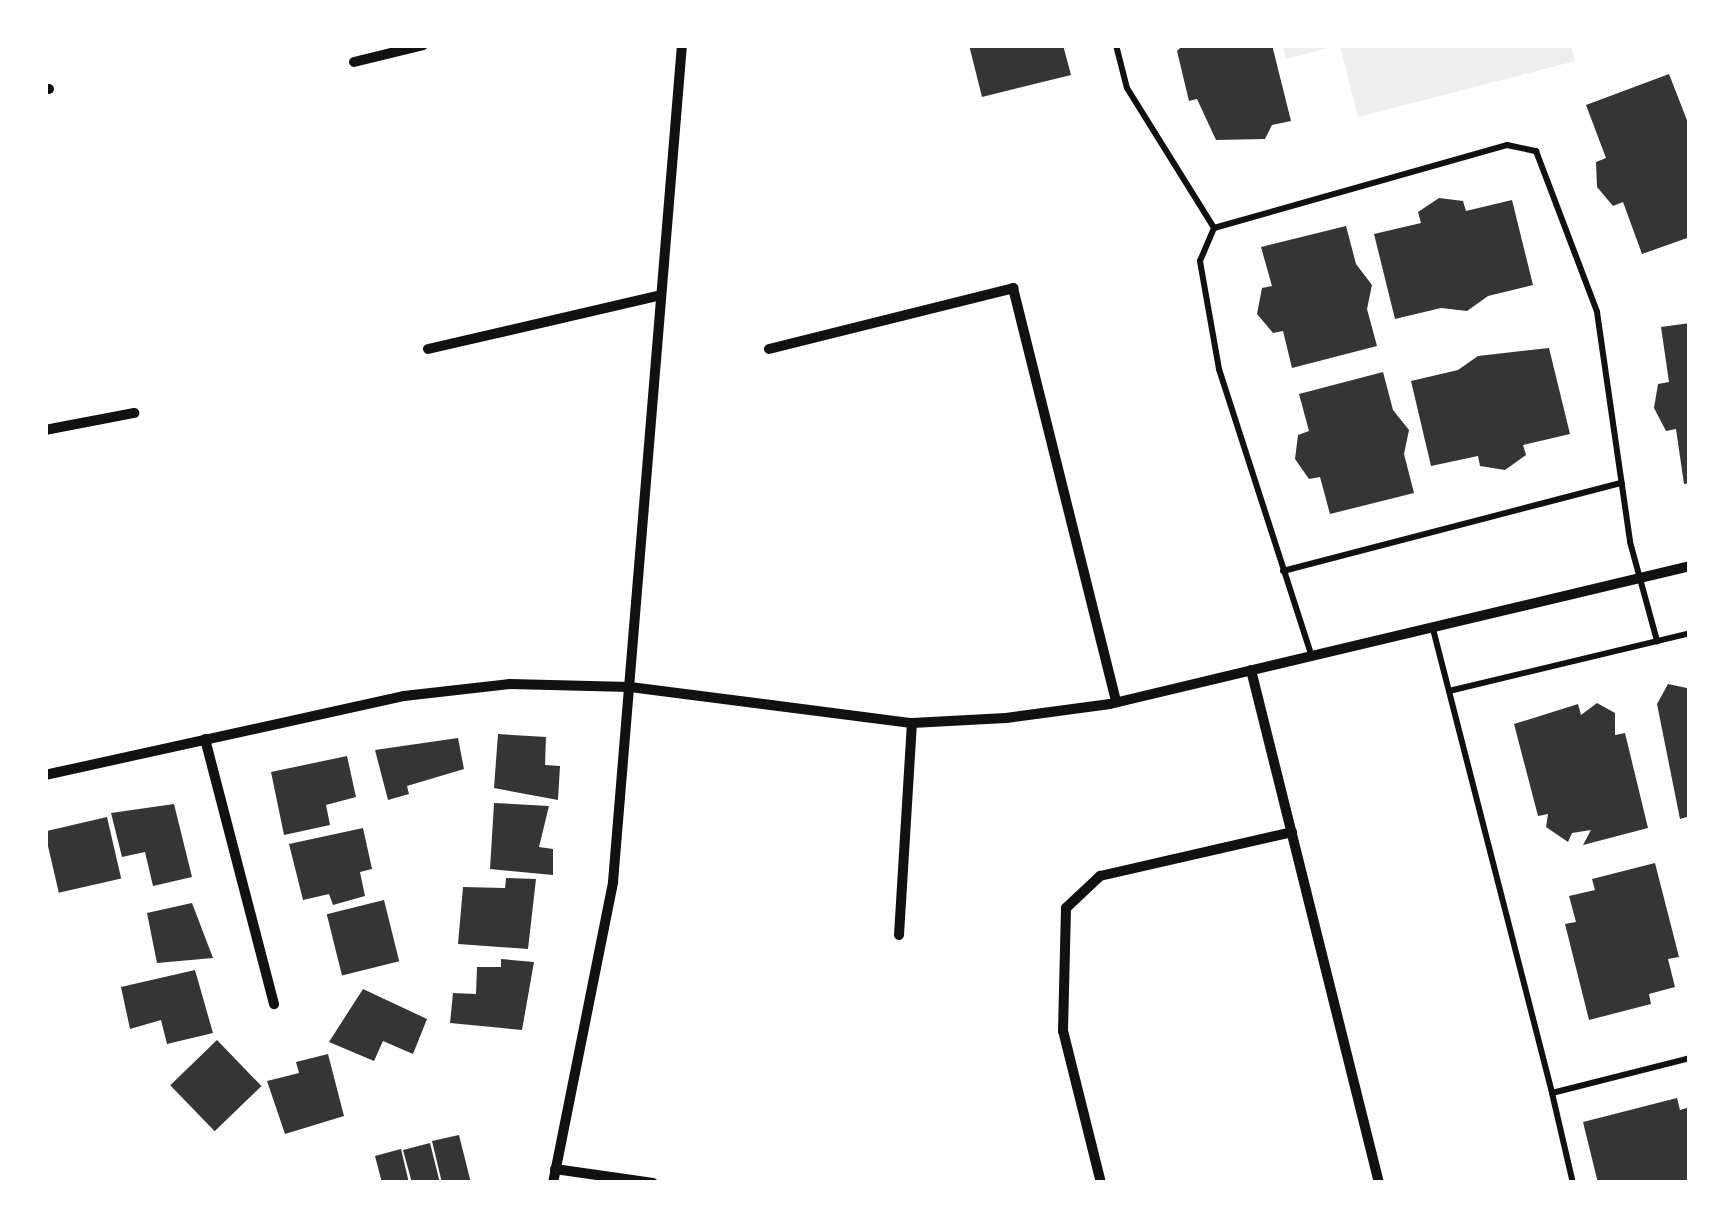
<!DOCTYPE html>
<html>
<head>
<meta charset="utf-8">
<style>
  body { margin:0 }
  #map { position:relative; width:1735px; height:1228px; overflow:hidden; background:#fff; font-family:Karla,sans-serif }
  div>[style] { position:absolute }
  .green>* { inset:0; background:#eee }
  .building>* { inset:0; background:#353535; transform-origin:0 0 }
  .service>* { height:6px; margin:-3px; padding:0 3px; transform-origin:3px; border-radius:3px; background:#111 }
  .minor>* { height:10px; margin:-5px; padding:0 5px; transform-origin:5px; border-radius:5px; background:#111 }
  span { translate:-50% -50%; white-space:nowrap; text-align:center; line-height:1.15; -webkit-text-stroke:9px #fff; paint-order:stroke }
  .frame { position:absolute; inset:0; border:48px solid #fff; pointer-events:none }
</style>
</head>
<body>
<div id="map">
  <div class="green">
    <div style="clip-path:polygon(1283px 45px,1571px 45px,1575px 61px,1358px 117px,1340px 45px,1286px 59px)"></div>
  </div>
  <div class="building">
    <div style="clip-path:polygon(969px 45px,1063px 45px,1071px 75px,982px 97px)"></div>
    <div style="clip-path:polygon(1183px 45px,1272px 45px,1291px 121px,1272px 125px,1265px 139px,1216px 140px,1197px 99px,1189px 101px,1177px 51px)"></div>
    <div style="clip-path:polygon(1669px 74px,1690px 128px,1690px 237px,1642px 254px,1623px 202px,1613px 206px,1597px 187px,1596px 162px,1606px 158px,1586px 105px)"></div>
    <div style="clip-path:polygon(1439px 198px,1463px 201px,1466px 211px,1512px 200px,1533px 285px,1488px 296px,1467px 311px,1441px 308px,1395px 319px,1374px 234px,1421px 223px,1418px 212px)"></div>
    <div style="clip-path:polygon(1346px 226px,1356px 264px,1372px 285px,1367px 309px,1377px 346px,1292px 368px,1283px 331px,1273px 333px,1257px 314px,1262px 288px,1272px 286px,1261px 247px)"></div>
    <div style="clip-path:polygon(1690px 323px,1690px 483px,1684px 484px,1676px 429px,1666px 431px,1654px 408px,1658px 384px,1669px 382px,1661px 327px)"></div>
    <div style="clip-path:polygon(1549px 348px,1570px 434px,1523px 445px,1526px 455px,1505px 470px,1480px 466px,1478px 456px,1431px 466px,1411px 381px,1458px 370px,1478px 356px)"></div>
    <div style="clip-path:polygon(1383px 372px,1393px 410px,1409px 430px,1404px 454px,1414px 493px,1330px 514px,1320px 477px,1309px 479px,1295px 459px,1298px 435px,1309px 431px,1299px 394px)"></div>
    <div style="clip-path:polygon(1690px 676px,1690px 816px,1680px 819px,1657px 704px,1668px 684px,1687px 688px)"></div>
    <div style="clip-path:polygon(1597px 703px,1615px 713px,1615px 735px,1625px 733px,1648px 828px,1583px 845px,1591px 830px,1572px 833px,1568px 842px,1546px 827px,1548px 814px,1538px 816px,1514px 724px,1578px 704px,1581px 715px)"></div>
    <div style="clip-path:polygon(498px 734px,546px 737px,545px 765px,560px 766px,558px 800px,494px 788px)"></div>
    <div style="clip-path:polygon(458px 738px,464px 769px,407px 786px,409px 794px,388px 800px,375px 750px)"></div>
    <div style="clip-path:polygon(347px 756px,356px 797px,326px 805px,330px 825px,284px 835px,271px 772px)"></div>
    <div style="clip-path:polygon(494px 803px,549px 806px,539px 847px,553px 849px,553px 875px,490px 869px)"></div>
    <div style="clip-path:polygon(174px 804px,192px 877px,153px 886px,145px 852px,122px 857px,111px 813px)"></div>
    <div style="left:107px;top:817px;width:63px;height:64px;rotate:77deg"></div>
    <div style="clip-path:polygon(363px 828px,372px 869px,360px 872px,365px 896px,333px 905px,329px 894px,303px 900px,289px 844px)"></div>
    <div style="clip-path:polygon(1655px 863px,1679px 957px,1668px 959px,1675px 987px,1649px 994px,1651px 1004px,1589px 1020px,1565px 924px,1576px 922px,1569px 896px,1595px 890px,1592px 879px)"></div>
    <div style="clip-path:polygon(506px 878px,536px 879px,528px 949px,458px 944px,463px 887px,505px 888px)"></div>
    <div style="left:384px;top:900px;width:63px;height:59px;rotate:76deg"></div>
    <div style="clip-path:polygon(192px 903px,213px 958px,157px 963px,147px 913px)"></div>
    <div style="clip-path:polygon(501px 959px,534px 962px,522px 1030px,450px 1023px,453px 993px,476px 994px,477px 967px,501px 967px)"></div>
    <div style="clip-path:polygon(195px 970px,213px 1033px,167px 1044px,161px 1020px,130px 1029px,121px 987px)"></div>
    <div style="clip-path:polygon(363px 989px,427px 1019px,413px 1054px,383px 1041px,374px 1061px,329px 1042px)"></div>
    <div style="left:217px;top:1040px;width:64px;height:65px;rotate:46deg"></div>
    <div style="clip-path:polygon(328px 1054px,344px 1116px,285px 1134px,267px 1081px,299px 1073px,296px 1062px)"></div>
    <div style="clip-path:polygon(1677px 1098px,1680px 1110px,1690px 1107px,1690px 1183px,1598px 1183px,1583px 1122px)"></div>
    <div style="clip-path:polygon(459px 1135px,471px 1183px,442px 1183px,432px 1141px)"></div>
    <div style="clip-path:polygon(430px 1143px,440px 1183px,412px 1183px,403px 1150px)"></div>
    <div style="clip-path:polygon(401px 1149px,409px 1183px,382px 1183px,375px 1156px)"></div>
  </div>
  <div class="service">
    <div style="left:1116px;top:45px;width:44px;rotate:75.7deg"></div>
    <div style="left:1127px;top:88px;width:165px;rotate:58.1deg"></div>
    <div style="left:1283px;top:571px;width:350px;rotate:-14.6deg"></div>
    <div style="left:1433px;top:629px;width:479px;rotate:75.6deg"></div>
    <div style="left:1552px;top:1093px;width:142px;rotate:-14.2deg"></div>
    <div style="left:1311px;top:654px;width:299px;rotate:-107.9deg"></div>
    <div style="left:1219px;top:369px;width:110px;rotate:-100deg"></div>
    <div style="left:1200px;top:261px;width:36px;rotate:-67deg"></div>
    <div style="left:1214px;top:228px;width:305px;rotate:-15.8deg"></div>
    <div style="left:1507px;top:145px;width:30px;rotate:12deg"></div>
    <div style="left:1536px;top:151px;width:172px;rotate:69.2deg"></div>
    <div style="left:1597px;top:312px;width:232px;rotate:81.8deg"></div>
    <div style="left:1630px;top:542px;width:103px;rotate:74.7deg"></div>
    <div style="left:1449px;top:691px;width:248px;rotate:-13.5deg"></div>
    <div style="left:1552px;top:1093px;width:92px;rotate:76.9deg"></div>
  </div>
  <div class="minor">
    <div style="left:354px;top:62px;width:71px;rotate:-13.8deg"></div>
    <div style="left:45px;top:89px;width:4px"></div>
    <div style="left:428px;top:349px;width:239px;rotate:-13deg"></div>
    <div style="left:769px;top:349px;width:252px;rotate:-14deg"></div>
    <div style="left:1013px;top:288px;width:427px;rotate:76deg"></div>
    <div style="left:45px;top:430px;width:91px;rotate:-10.8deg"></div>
    <div style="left:1251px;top:670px;width:529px;rotate:75.99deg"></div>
    <div style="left:205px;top:739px;width:274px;rotate:75.4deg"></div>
    <div style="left:45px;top:775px;width:368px;rotate:-12.4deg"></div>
    <div style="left:404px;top:696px;width:107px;rotate:-6.5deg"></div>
    <div style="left:510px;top:684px;width:120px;rotate:1.4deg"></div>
    <div style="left:630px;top:687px;width:284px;rotate:7.3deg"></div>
    <div style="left:912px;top:723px;width:94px;rotate:-3deg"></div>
    <div style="left:1006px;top:718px;width:105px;rotate:-7.7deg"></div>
    <div style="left:1110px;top:704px;width:596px;rotate:-13.38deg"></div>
    <div style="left:899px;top:935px;width:212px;rotate:-86.5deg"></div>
    <div style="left:555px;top:1169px;width:99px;rotate:8.1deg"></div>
    <div style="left:553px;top:1183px;width:307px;rotate:-78.7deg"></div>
    <div style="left:613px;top:882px;width:840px;rotate:-85.29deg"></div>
    <div style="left:1101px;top:1183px;width:157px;rotate:-104deg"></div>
    <div style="left:1063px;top:1031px;width:123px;rotate:-88.6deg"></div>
    <div style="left:1066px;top:908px;width:47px;rotate:-43.3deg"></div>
    <div style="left:1100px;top:876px;width:197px;rotate:-12.9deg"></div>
  </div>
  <div class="frame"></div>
</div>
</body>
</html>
